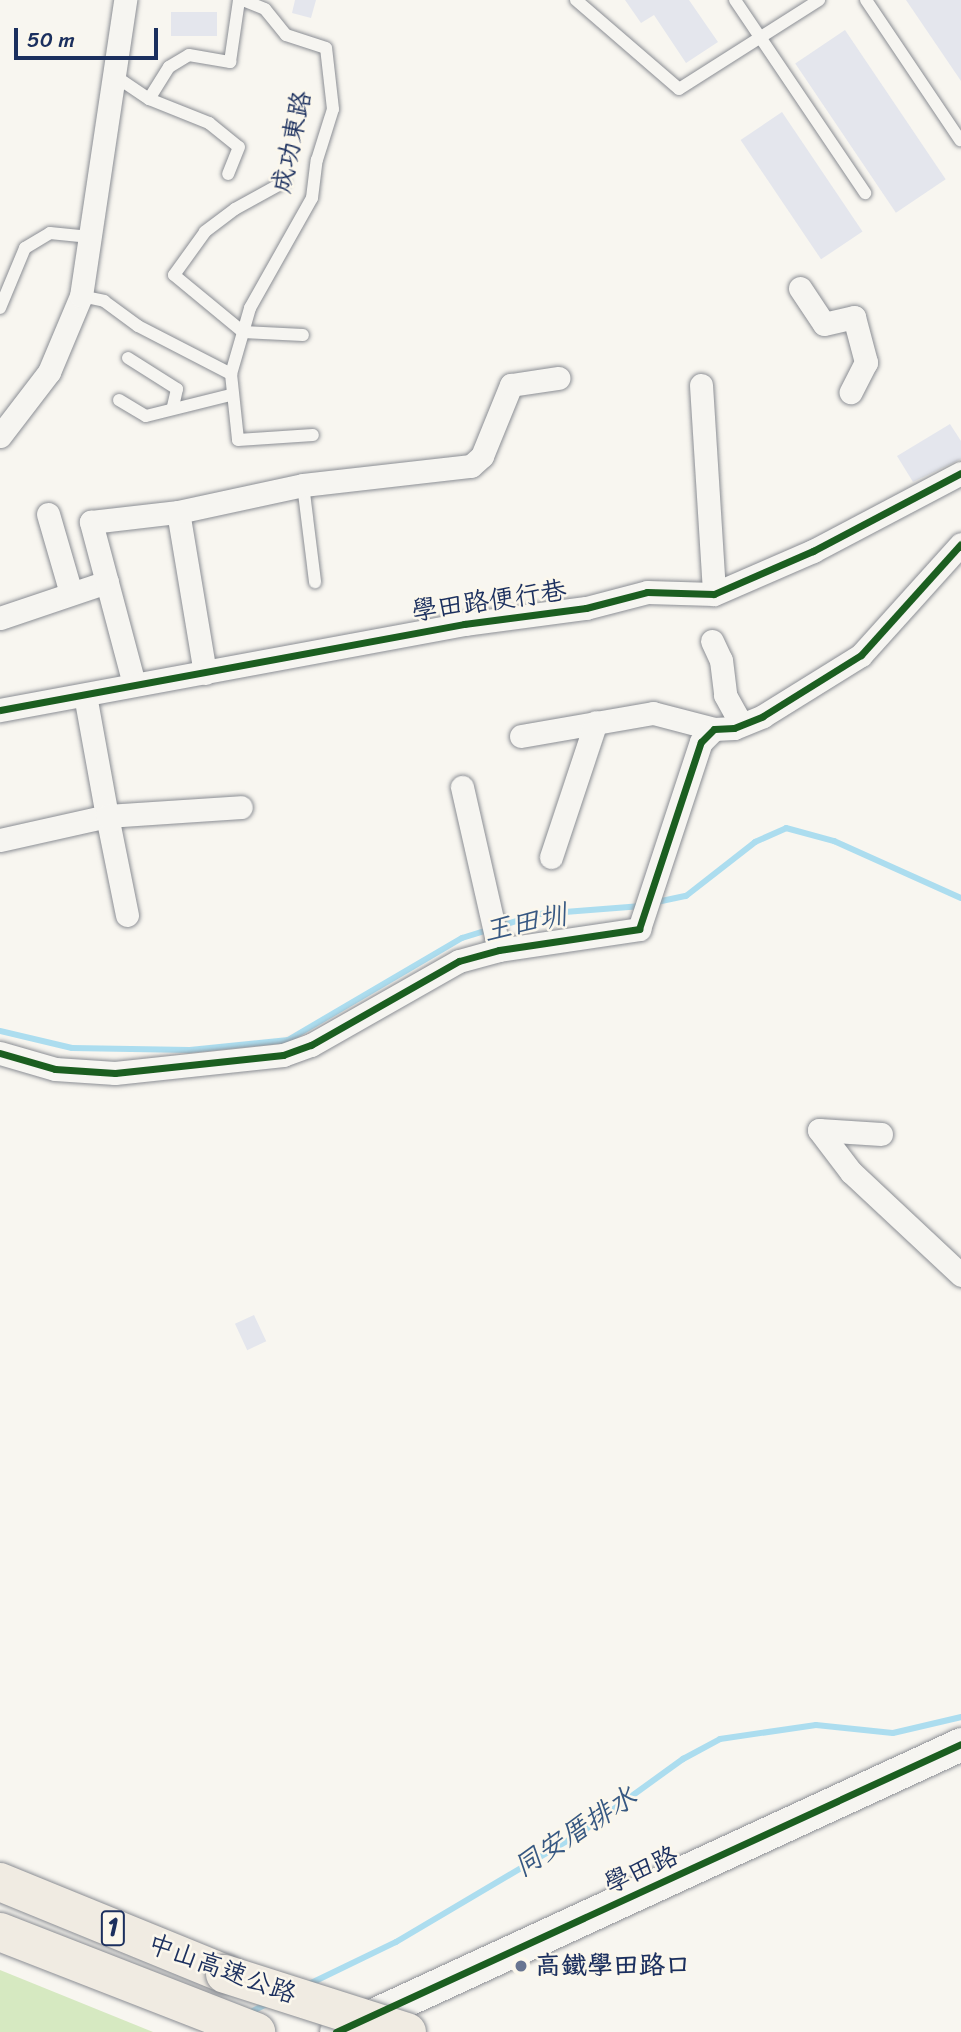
<!DOCTYPE html>
<html>
<head>
<meta charset="utf-8">
<style>
  body { margin:0 }
  #map { position:relative; width:961px; height:2032px; overflow:hidden; background:#f8f6f0; font-family:Sriracha,"LXGW WenKai TC",sans-serif }
  div>[style] { position:absolute }
  .green>* { inset:0; background:#d6e9c1 }
  .stream>* { height:6px; margin:-3px; padding:0 3px; transform-origin:3px; border-radius:3px; background:#acddef }
  .building>* { inset:0; background:#e4e6ed; transform-origin:0 0 }
  .roads { filter:drop-shadow(0 0 2px #8b8e94) drop-shadow(0 0 2px #8b8e94) }
  .lane>* { height:12px; margin:-6px; padding:0 6px; transform-origin:6px; border-radius:6px; background:#f6f5f1 }
  .street>* { height:23px; margin:-11.5px; padding:0 11.5px; transform-origin:11.5px; border-radius:11.5px; background:#f6f5f1 }
  .secondary>* { height:33px; margin:-16.5px; padding:0 16.5px; transform-origin:16.5px; border-radius:16.5px; background:#f6f5f1 }
  .highway>* { height:38px; margin:-19px; padding:0 19px; transform-origin:19px; border-radius:19px; background:#f0ebe2 }
  .bridges { filter:drop-shadow(0 0 2px #8b8e94) drop-shadow(0 0 2px #8b8e94) }
  .highway-bridge>* { height:38px; margin:-19px; padding:0 19px; transform-origin:19px; border-radius:19px; background:#f0ebe2 }
  .cycleway>* { height:7px; margin:-3.5px; padding:0 3.5px; transform-origin:3.5px; border-radius:3.5px; background:#1b5e20 }
  .dots>* { width:19px; height:19px; translate:-50% -50%; box-sizing:border-box; border:4px solid #fbf7ec; border-radius:50% }
  span { translate:-50% -50%; white-space:nowrap; text-align:center; line-height:1.15; -webkit-text-stroke:5px #fbf7ec; paint-order:stroke }
  .shield-label span { padding:2px 5px; background:#fbf7ec; border:2px solid; border-radius:5px; -webkit-text-stroke-width:0 }
  .shield-label { font-size:24px; color:#1b2f5e; font-weight:700 }
  .street-label { font-size:26px; color:#1b2f5e }
  .poi-label { font-size:26px; color:#1b2f5e; font-weight:700 }
  .left { translate:0 -50%; text-align:left }
  .water-label { font-size:28px; color:#375882; font-style:italic }
  .scale { position:absolute; left:14px; top:28px; width:144px; height:32px; box-sizing:border-box; border:4px solid #1b2f5e; border-top:0; padding-left:9px; font-size:21px; line-height:24px; white-space:nowrap; color:#1b2f5e; -webkit-text-stroke:5px #fbf7ec; paint-order:stroke }
</style>
</head>
<body>
<div id="map">
  <div class="green">
    <div style="clip-path:polygon(0 1970px,153px 2032px,0 2032px)"></div>
  </div>
  <div class="stream">
    <div style="left:652px;top:903px;width:35px;rotate:-12deg"></div>
    <div style="left:686px;top:896px;width:88px;rotate:-38deg"></div>
    <div style="left:755px;top:842px;width:34px;rotate:-24deg"></div>
    <div style="left:786px;top:828px;width:50px;rotate:15.2deg"></div>
    <div style="left:834px;top:841px;width:139px;rotate:24.2deg"></div>
    <div style="left:0;top:1031px;width:74px;rotate:13.3deg"></div>
    <div style="left:72px;top:1048px;width:118px;rotate:1deg"></div>
    <div style="left:190px;top:1050px;width:99px;rotate:-5.8deg"></div>
    <div style="left:288px;top:1040px;width:202px;rotate:-30.4deg"></div>
    <div style="left:462px;top:938px;width:81px;rotate:-17.3deg"></div>
    <div style="left:539px;top:914px;width:103px;rotate:-4.4deg"></div>
    <div style="left:307px;top:1985px;width:99px;rotate:-25.8deg"></div>
    <div style="left:396px;top:1942px;width:216px;rotate:-30.6deg"></div>
    <div style="left:582px;top:1832px;width:125px;rotate:-35.9deg"></div>
    <div style="left:683px;top:1759px;width:42px;rotate:-28.4deg"></div>
    <div style="left:720px;top:1739px;width:97px;rotate:-8.3deg"></div>
    <div style="left:816px;top:1725px;width:77px;rotate:5.9deg"></div>
    <div style="left:893px;top:1733px;width:70px;rotate:-13.2deg"></div>
    <div style="left:247px;top:2014px;width:25px;rotate:-27deg"></div>
  </div>
  <div class="building">
    <div style="clip-path:polygon(295px 0,316px 0,311px 18px,292px 13px)"></div>
    <div style="clip-path:polygon(625px 0,689px 0,718px 42px,686px 63px,654px 15px,641px 23px)"></div>
    <div style="clip-path:polygon(906px 0,961px 0,961px 81px)"></div>
    <div style="left:171px;top:12px;width:46px;height:24px"></div>
    <div style="left:845px;top:30px;width:180px;height:60px;rotate:56deg"></div>
    <div style="left:782px;top:112px;width:144px;height:50px;rotate:56deg"></div>
    <div style="clip-path:polygon(950px 424px,961px 441px,961px 459px,913px 482px,897px 456px)"></div>
    <div style="left:254px;top:1315px;width:29px;height:21px;rotate:65deg"></div>
  </div>
  <div class="roads">
    <div class="lane">
      <div style="left:576px;top:0;width:136px;rotate:40.8deg"></div>
      <div style="left:679px;top:89px;width:166px;rotate:-32.4deg"></div>
      <div style="left:735px;top:0;width:233px;rotate:56deg"></div>
      <div style="left:866px;top:0;width:169px;rotate:56.1deg"></div>
      <div style="left:112px;top:74px;width:45px;rotate:34deg"></div>
      <div style="left:149px;top:99px;width:65px;rotate:21.8deg"></div>
      <div style="left:209px;top:123px;width:38px;rotate:39deg"></div>
      <div style="left:239px;top:147px;width:29px;rotate:112deg"></div>
      <div style="left:149px;top:99px;width:38px;rotate:-58deg"></div>
      <div style="left:169px;top:67px;width:23px;rotate:-31deg"></div>
      <div style="left:189px;top:55px;width:42px;rotate:9.7deg"></div>
      <div style="left:230px;top:62px;width:63px;rotate:-81.7deg"></div>
      <div style="left:284px;top:182px;width:56px;rotate:151.1deg"></div>
      <div style="left:235px;top:209px;width:38px;rotate:143deg"></div>
      <div style="left:205px;top:232px;width:53px;rotate:125.8deg"></div>
      <div style="left:174px;top:275px;width:89px;rotate:39.6deg"></div>
      <div style="left:243px;top:332px;width:60px;rotate:2.9deg"></div>
      <div style="left:81px;top:296px;width:24px;rotate:12deg"></div>
      <div style="left:104px;top:301px;width:42px;rotate:36.3deg"></div>
      <div style="left:138px;top:326px;width:105px;rotate:27.3deg"></div>
      <div style="left:231px;top:374px;width:69px;rotate:-73.9deg"></div>
      <div style="left:250px;top:308px;width:126px;rotate:-60.6deg"></div>
      <div style="left:312px;top:198px;width:38px;rotate:-83deg"></div>
      <div style="left:317px;top:160px;width:53px;rotate:-72.6deg"></div>
      <div style="left:333px;top:109px;width:61px;rotate:-96.5deg"></div>
      <div style="left:326px;top:48px;width:42px;rotate:-162deg"></div>
      <div style="left:286px;top:35px;width:33px;rotate:-129deg"></div>
      <div style="left:265px;top:9px;width:24px;rotate:-158deg"></div>
      <div style="left:0;top:308px;width:65px;rotate:-67.4deg"></div>
      <div style="left:25px;top:248px;width:29px;rotate:-31deg"></div>
      <div style="left:50px;top:233px;width:40px;rotate:5.7deg"></div>
      <div style="left:128px;top:358px;width:58px;rotate:32.3deg"></div>
      <div style="left:177px;top:389px;width:18px;rotate:103deg"></div>
      <div style="left:231px;top:374px;width:66px;rotate:83.9deg"></div>
      <div style="left:238px;top:440px;width:75px;rotate:-3.8deg"></div>
      <div style="left:119px;top:400px;width:31px;rotate:31deg"></div>
      <div style="left:146px;top:416px;width:87px;rotate:-14deg"></div>
      <div style="left:303px;top:485px;width:98px;rotate:82.9deg"></div>
    </div>
    <div class="street">
      <div style="left:800px;top:288px;width:43px;rotate:56.3deg"></div>
      <div style="left:824px;top:324px;width:31px;rotate:-13deg"></div>
      <div style="left:854px;top:317px;width:47px;rotate:75.1deg"></div>
      <div style="left:866px;top:362px;width:34px;rotate:117deg"></div>
      <div style="left:701px;top:385px;width:209px;rotate:86.4deg"></div>
      <div style="left:0;top:436px;width:81px;rotate:-52.6deg"></div>
      <div style="left:49px;top:372px;width:82px;rotate:-67.2deg"></div>
      <div style="left:81px;top:296px;width:299px;rotate:-81.5deg"></div>
      <div style="left:48px;top:514px;width:82px;rotate:73.8deg"></div>
      <div style="left:0;top:618px;width:113px;rotate:-18.6deg"></div>
      <div style="left:712px;top:641px;width:21px;rotate:65deg"></div>
      <div style="left:721px;top:660px;width:35px;rotate:83deg"></div>
      <div style="left:725px;top:695px;width:25px;rotate:61deg"></div>
      <div style="left:737px;top:717px;width:11px;rotate:105deg"></div>
      <div style="left:205px;top:673px;width:163px;rotate:-99.5deg"></div>
      <div style="left:178px;top:512px;width:128px;rotate:-12.2deg"></div>
      <div style="left:303px;top:485px;width:169px;rotate:-6.5deg"></div>
      <div style="left:471px;top:466px;width:15px;rotate:-42deg"></div>
      <div style="left:482px;top:456px;width:77px;rotate:-67.8deg"></div>
      <div style="left:511px;top:385px;width:48px;rotate:-8.5deg"></div>
      <div style="left:134px;top:684px;width:168px;rotate:-104.9deg"></div>
      <div style="left:91px;top:522px;width:88px;rotate:-6.6deg"></div>
      <div style="left:0;top:710px;width:472px;rotate:-10.5deg"></div>
      <div style="left:464px;top:624px;width:123px;rotate:-7.5deg"></div>
      <div style="left:586px;top:608px;width:63px;rotate:-14.7deg"></div>
      <div style="left:647px;top:592px;width:67px;rotate:1.7deg"></div>
      <div style="left:714px;top:594px;width:108px;rotate:-23.5deg"></div>
      <div style="left:813px;top:551px;width:167px;rotate:-27.8deg"></div>
      <div style="left:521px;top:736px;width:134px;rotate:-9.9deg"></div>
      <div style="left:653px;top:713px;width:63px;rotate:14.7deg"></div>
      <div style="left:462px;top:787px;width:167px;rotate:77.2deg"></div>
      <div style="left:0;top:840px;width:110px;rotate:-12.6deg"></div>
      <div style="left:107px;top:816px;width:123px;rotate:-100.3deg"></div>
      <div style="left:551px;top:857px;width:142px;rotate:-71.6deg"></div>
      <div style="left:127px;top:915px;width:101px;rotate:-101.4deg"></div>
      <div style="left:107px;top:816px;width:134px;rotate:-3.8deg"></div>
      <div style="left:0;top:1053px;width:57px;rotate:16.2deg"></div>
      <div style="left:55px;top:1069px;width:60px;rotate:3.8deg"></div>
      <div style="left:115px;top:1073px;width:169px;rotate:-6.1deg"></div>
      <div style="left:283px;top:1055px;width:30px;rotate:-20deg"></div>
      <div style="left:311px;top:1045px;width:170px;rotate:-29.6deg"></div>
      <div style="left:459px;top:961px;width:41px;rotate:-15.4deg"></div>
      <div style="left:499px;top:950px;width:142px;rotate:-8.5deg"></div>
      <div style="left:639px;top:929px;width:197px;rotate:-71.7deg"></div>
      <div style="left:701px;top:742px;width:18px;rotate:-45deg"></div>
      <div style="left:714px;top:729px;width:20px;rotate:-3deg"></div>
      <div style="left:734px;top:728px;width:31px;rotate:-22deg"></div>
      <div style="left:763px;top:716px;width:115px;rotate:-31.9deg"></div>
      <div style="left:861px;top:655px;width:149px;rotate:-48deg"></div>
      <div style="left:881px;top:1134px;width:62px;rotate:-176.3deg"></div>
      <div style="left:819px;top:1130px;width:53px;rotate:52.7deg"></div>
      <div style="left:851px;top:1172px;width:151px;rotate:43.1deg"></div>
    </div>
    <div class="secondary">
      <div style="left:336px;top:2032px;width:688px;rotate:-24.74deg"></div>
    </div>
    <div class="highway">
      <div style="left:0;top:1882px;width:243px;rotate:22.2deg"></div>
      <div style="left:0;top:1932px;width:275px;rotate:21.3deg"></div>
    </div>
  </div>
  <div class="bridges">
    <div class="highway-bridge">
      <div style="left:225px;top:1974px;width:191px;rotate:17.7deg"></div>
    </div>
  </div>
  <div class="cycleway">
    <div style="left:0;top:710px;width:472px;rotate:-10.5deg"></div>
    <div style="left:464px;top:624px;width:123px;rotate:-7.5deg"></div>
    <div style="left:586px;top:608px;width:63px;rotate:-14.7deg"></div>
    <div style="left:647px;top:592px;width:67px;rotate:1.7deg"></div>
    <div style="left:714px;top:594px;width:108px;rotate:-23.5deg"></div>
    <div style="left:813px;top:551px;width:167px;rotate:-27.8deg"></div>
    <div style="left:0;top:1053px;width:57px;rotate:16.2deg"></div>
    <div style="left:55px;top:1069px;width:60px;rotate:3.8deg"></div>
    <div style="left:115px;top:1073px;width:169px;rotate:-6.1deg"></div>
    <div style="left:283px;top:1055px;width:30px;rotate:-20deg"></div>
    <div style="left:311px;top:1045px;width:170px;rotate:-29.6deg"></div>
    <div style="left:459px;top:961px;width:41px;rotate:-15.4deg"></div>
    <div style="left:499px;top:950px;width:142px;rotate:-8.5deg"></div>
    <div style="left:639px;top:929px;width:197px;rotate:-71.7deg"></div>
    <div style="left:701px;top:742px;width:18px;rotate:-45deg"></div>
    <div style="left:714px;top:729px;width:20px;rotate:-3deg"></div>
    <div style="left:734px;top:728px;width:31px;rotate:-22deg"></div>
    <div style="left:763px;top:716px;width:115px;rotate:-31.9deg"></div>
    <div style="left:861px;top:655px;width:149px;rotate:-48deg"></div>
    <div style="left:336px;top:2032px;width:688px;rotate:-24.74deg"></div>
  </div>
  <div class="dots">
    <div style="left:521px;top:1966px;background:#687591"></div>
  </div>
  <div class="shield-label">
    <span style="left:113px;top:1928px">1</span>
  </div>
  <div class="street-label">
    <span style="left:292px;top:142px;rotate:-78deg">成功東路</span>
    <span style="left:489px;top:601px;rotate:-8deg">學田路便行巷</span>
    <span style="left:641px;top:1870px;rotate:-24deg">學田路</span>
    <span style="left:222px;top:1969px;rotate:20deg">中山高速公路</span>
  </div>
  <div class="poi-label">
    <span class="left" style="left:535px;top:1966px">高鐵學田路口</span>
  </div>
  <div class="water-label">
    <span style="left:525px;top:923px;rotate:-12deg">王田圳</span>
    <span style="left:575px;top:1832px;rotate:-33deg">同安厝排水</span>
  </div>
  <div class="scale">50 m</div>
</div>
</body>
</html>
